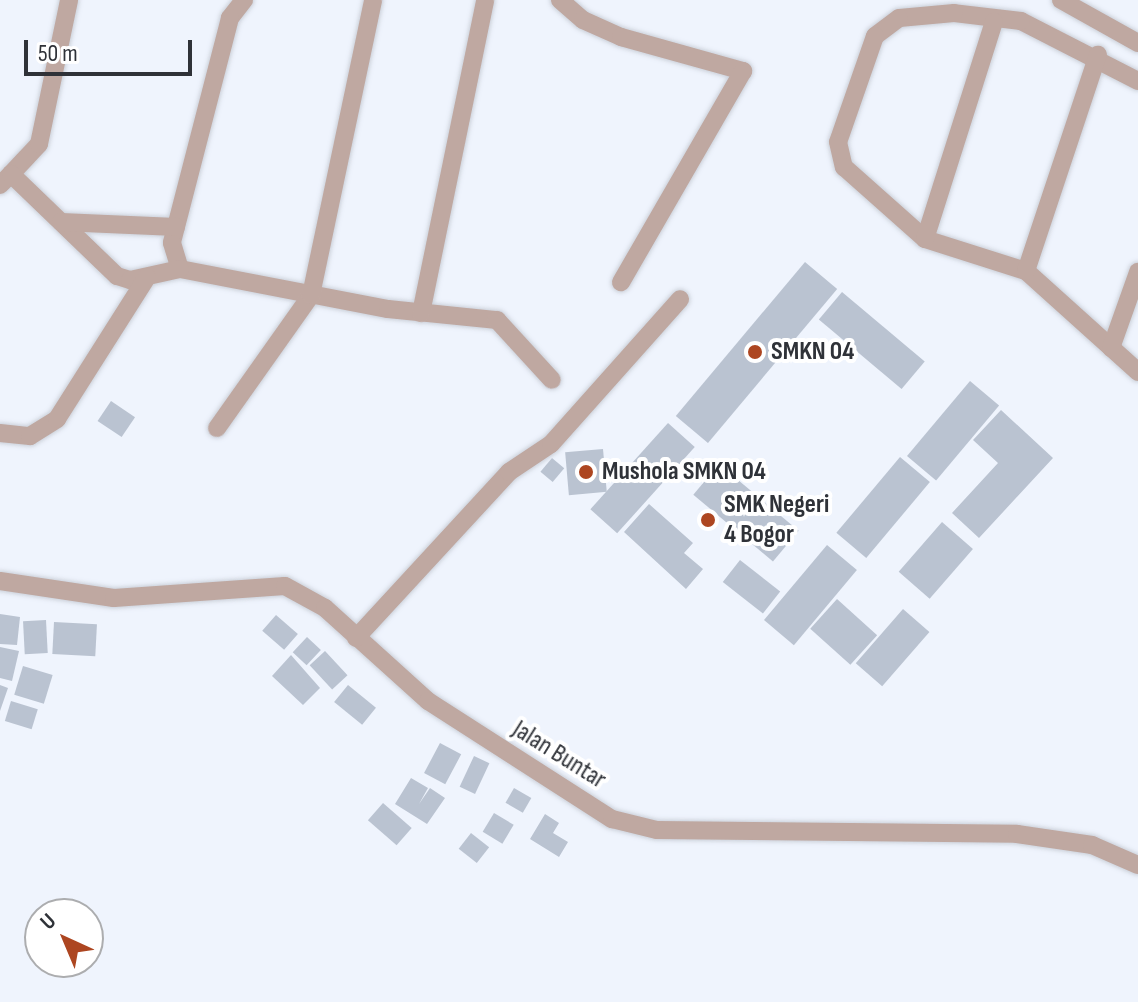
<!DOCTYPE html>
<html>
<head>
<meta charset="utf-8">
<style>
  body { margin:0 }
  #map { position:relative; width:1138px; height:1002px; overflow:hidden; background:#eff4fd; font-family:"Sofia Sans Condensed",sans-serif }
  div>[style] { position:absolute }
  .building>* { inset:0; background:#bac3d1; transform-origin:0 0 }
  .roads { filter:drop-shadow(0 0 2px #ccd1da) drop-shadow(0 0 2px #ccd1da) }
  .street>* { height:18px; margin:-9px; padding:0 9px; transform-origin:9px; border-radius:9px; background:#bfa8a1 }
  .dots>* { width:22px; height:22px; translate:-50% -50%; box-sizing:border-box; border:4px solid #fff; border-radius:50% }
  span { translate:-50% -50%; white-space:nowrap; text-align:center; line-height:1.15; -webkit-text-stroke:8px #fff; paint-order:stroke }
  .poi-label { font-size:26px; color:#2f3238; font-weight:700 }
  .left { translate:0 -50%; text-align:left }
  .street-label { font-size:26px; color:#2f3238 }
  .north { position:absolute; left:24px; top:898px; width:80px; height:80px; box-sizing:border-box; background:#fff; border:2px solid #acadaf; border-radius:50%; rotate:316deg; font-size:22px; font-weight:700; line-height:32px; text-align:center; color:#2f3238 }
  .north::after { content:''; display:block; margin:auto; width:28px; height:36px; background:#ad4621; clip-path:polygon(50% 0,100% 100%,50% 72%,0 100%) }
  .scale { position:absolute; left:24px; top:40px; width:168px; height:36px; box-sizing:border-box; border:4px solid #2f3238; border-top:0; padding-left:10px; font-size:24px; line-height:28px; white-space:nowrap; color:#2f3238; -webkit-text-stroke:6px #fff; paint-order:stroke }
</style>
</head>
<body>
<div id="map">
  <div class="building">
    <div style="left:805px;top:262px;width:42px;height:201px;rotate:40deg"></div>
    <div style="left:842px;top:292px;width:108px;height:36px;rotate:40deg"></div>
    <div style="left:970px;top:381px;width:38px;height:98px;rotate:40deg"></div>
    <div style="left:111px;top:401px;width:29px;height:24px;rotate:34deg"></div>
    <div style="clip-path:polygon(1001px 410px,1053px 458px,979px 538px,952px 513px,998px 463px,973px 440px)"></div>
    <div style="left:668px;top:423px;width:36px;height:116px;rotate:42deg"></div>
    <div style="left:603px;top:449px;width:43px;height:38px;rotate:85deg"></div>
    <div style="left:900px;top:457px;width:39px;height:99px;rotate:40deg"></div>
    <div style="left:552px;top:458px;width:16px;height:18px;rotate:40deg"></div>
    <div style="left:719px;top:464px;width:104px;height:40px;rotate:40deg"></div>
    <div style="clip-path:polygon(649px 504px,693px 543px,684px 553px,703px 569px,686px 589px,624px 532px)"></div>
    <div style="left:942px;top:522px;width:41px;height:66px;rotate:41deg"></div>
    <div style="left:827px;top:545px;width:39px;height:98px;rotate:40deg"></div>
    <div style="left:740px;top:560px;width:51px;height:28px;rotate:38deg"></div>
    <div style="left:837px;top:599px;width:54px;height:40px;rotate:42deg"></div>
    <div style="left:903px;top:609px;width:35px;height:72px;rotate:41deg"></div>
    <div style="clip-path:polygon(0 614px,20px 617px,17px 645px,0 644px)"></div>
    <div style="left:276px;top:615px;width:29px;height:21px;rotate:41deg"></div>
    <div style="left:46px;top:620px;width:33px;height:23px;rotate:87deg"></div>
    <div style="left:54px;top:622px;width:43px;height:32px;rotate:3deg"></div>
    <div style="left:307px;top:637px;width:19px;height:21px;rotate:43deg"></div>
    <div style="clip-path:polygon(0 647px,19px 651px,12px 681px,0 678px)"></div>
    <div style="left:325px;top:651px;width:33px;height:21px;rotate:47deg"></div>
    <div style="clip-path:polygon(291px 655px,320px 688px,303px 705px,272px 676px)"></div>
    <div style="left:23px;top:666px;width:31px;height:30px;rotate:17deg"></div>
    <div style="clip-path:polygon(0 685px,8px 688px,0 711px)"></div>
    <div style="left:348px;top:685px;width:36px;height:22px;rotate:39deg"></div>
    <div style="left:11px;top:701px;width:28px;height:21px;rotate:17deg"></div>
    <div style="left:440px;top:743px;width:24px;height:34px;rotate:28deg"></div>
    <div style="left:474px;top:756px;width:17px;height:34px;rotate:25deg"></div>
    <div style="clip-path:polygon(411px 778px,428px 788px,419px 804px,430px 788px,445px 798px,427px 824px,395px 804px)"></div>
    <div style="left:514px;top:788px;width:20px;height:17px;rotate:30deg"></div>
    <div style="left:383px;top:803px;width:38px;height:23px;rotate:41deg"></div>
    <div style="left:494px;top:813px;width:23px;height:22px;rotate:31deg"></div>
    <div style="clip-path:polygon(545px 814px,559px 823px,553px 833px,568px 842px,559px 857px,530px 839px)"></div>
    <div style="left:471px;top:833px;width:23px;height:20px;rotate:38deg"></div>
  </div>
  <div class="roads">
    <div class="street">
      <div style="left:244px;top:0;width:23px;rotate:128deg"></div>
      <div style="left:230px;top:18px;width:232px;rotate:104.5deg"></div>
      <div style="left:172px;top:243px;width:27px;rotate:73deg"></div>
      <div style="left:180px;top:269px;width:212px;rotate:10.9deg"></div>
      <div style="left:388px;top:309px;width:110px;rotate:5.8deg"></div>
      <div style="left:497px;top:320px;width:81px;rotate:47.5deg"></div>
      <div style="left:560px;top:0;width:30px;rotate:41deg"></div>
      <div style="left:583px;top:20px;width:42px;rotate:24.1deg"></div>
      <div style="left:621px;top:37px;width:127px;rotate:15.6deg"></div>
      <div style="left:743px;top:71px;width:244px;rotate:120deg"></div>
      <div style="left:1061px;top:0;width:88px;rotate:29.2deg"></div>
      <div style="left:1138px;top:81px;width:131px;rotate:-152.9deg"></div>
      <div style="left:1021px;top:21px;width:67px;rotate:-173.2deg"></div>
      <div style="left:954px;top:13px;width:55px;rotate:174.8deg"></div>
      <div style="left:899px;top:18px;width:30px;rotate:143deg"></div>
      <div style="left:875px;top:36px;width:112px;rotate:109.2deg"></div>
      <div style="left:838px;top:142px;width:26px;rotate:77deg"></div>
      <div style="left:844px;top:167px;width:108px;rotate:41.6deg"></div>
      <div style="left:925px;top:239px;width:106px;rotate:17.6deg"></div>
      <div style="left:1026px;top:271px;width:151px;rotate:42deg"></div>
      <div style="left:11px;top:174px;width:41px;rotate:-47deg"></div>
      <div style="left:39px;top:144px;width:147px;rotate:-78.2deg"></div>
      <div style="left:0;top:185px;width:16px;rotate:-45deg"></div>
      <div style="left:11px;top:174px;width:147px;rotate:43.9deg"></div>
      <div style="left:117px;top:276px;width:14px;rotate:17deg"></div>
      <div style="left:130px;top:280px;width:51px;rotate:-12.4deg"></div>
      <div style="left:61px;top:222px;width:115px;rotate:2.5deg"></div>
      <div style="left:925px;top:239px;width:228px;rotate:-72.4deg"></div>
      <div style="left:1026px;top:271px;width:228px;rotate:-71.6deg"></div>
      <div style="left:421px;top:313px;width:319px;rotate:-78.4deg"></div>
      <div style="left:1111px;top:348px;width:81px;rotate:-70.4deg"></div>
      <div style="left:217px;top:428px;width:163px;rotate:-54.7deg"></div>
      <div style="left:311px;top:295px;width:301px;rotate:-78.1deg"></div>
      <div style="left:0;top:433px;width:30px;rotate:6deg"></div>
      <div style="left:30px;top:436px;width:32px;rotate:-32deg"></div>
      <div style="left:57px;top:419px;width:168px;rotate:-57.6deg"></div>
      <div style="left:0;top:581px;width:115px;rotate:8.5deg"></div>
      <div style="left:114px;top:598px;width:171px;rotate:-4deg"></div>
      <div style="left:285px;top:586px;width:46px;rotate:28.8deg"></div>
      <div style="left:325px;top:608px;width:139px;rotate:42.1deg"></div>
      <div style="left:428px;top:701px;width:219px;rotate:32.7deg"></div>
      <div style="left:612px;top:819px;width:46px;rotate:13.7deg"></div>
      <div style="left:657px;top:830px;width:360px;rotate:0.6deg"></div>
      <div style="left:1017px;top:834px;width:76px;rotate:8.3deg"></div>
      <div style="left:1092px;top:845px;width:50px;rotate:23.5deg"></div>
      <div style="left:356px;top:638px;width:226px;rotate:-47.3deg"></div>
      <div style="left:509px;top:472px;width:50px;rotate:-33.7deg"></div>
      <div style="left:551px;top:444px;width:194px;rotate:-48.3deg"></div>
    </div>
  </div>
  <div class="dots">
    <div style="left:755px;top:352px;background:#ad4621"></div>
    <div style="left:586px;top:472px;background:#ad4621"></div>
    <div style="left:708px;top:520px;background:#ad4621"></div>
  </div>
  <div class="poi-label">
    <span class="left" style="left:771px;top:352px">SMKN 04</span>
    <span class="left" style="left:602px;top:472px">Mushola SMKN 04</span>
    <span class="left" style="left:724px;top:520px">SMK Negeri<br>4 Bogor</span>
  </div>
  <div class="street-label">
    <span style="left:559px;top:755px;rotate:32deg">Jalan Buntar</span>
  </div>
  <div class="north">U</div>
  <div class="scale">50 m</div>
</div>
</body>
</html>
